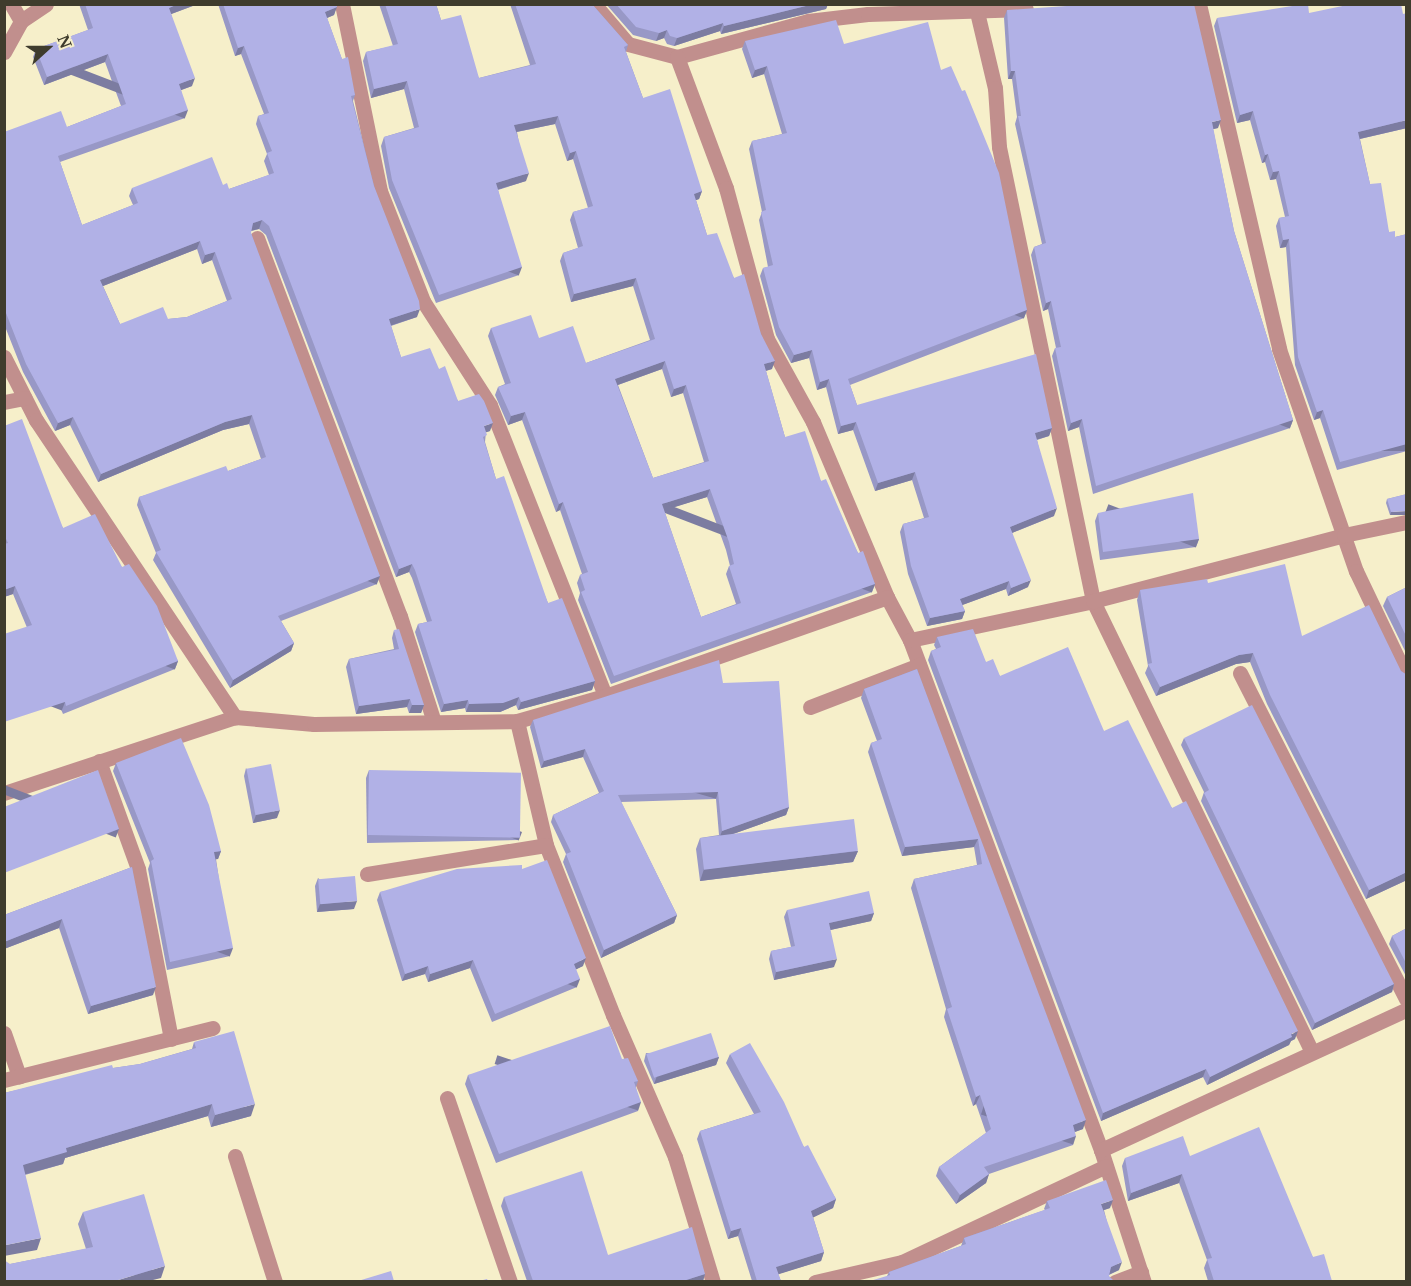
<!DOCTYPE html>
<html>
<head>
<meta charset="utf-8">
<style>
  body { margin:0 }
  #map { position:relative; width:1411px; height:1286px; overflow:hidden; background:#f6efca; font-family:"Noto Serif",serif }
  div>[style] { position:absolute }
  .minor>* { height:15px; margin:-7.5px; padding:0 7.5px; transform-origin:7.5px; border-radius:7.5px; background:#c18f8d }
  .wall>* { inset:0; background:#9898c6 }
  .shaded-wall>* { inset:0; background:#7c7ca1; transform-origin:0 0 }
  .building>* { inset:0; background:#b1b1e6; transform-origin:0 0 }
  span { translate:-50% -50%; white-space:nowrap; text-align:center; line-height:1.15; -webkit-text-stroke:4.5px #f6efca; paint-order:stroke }
  .frame { position:absolute; inset:0; border:6px solid #3f3c2d; pointer-events:none }
  .north { position:absolute; left:18px; top:18px; width:60px; height:60px; -webkit-text-stroke:4px #f6efca; paint-order:stroke; rotate:69deg; font-size:16px; font-weight:700; line-height:24px; text-align:center; color:#3f3c2d }
  .north::after { content:''; display:block; margin:auto; width:21px; height:27px; background:#3f3c2d; clip-path:polygon(50% 0,100% 100%,50% 72%,0 100%) }
</style>
</head>
<body>
<div id="map">
  <div class="minor">
    <div style="left:342px;top:4px;width:191px;rotate:78.5deg"></div>
    <div style="left:380px;top:191px;width:118px;rotate:68.6deg"></div>
    <div style="left:423px;top:301px;width:124px;rotate:57.2deg"></div>
    <div style="left:490px;top:405px;width:313px;rotate:68.4deg"></div>
    <div style="left:594px;top:4px;width:52px;rotate:49.6deg"></div>
    <div style="left:628px;top:44px;width:51px;rotate:14.9deg"></div>
    <div style="left:677px;top:57px;width:136px;rotate:-15.4deg"></div>
    <div style="left:808px;top:21px;width:60px;rotate:-6.7deg"></div>
    <div style="left:868px;top:14px;width:158px;rotate:-1.8deg"></div>
    <div style="left:1199px;top:4px;width:354px;rotate:76.9deg"></div>
    <div style="left:1279px;top:349px;width:235px;rotate:70.9deg"></div>
    <div style="left:1356px;top:571px;width:116px;rotate:64.5deg"></div>
    <div style="left:977px;top:12px;width:78px;rotate:76.7deg"></div>
    <div style="left:995px;top:88px;width:59px;rotate:86.1deg"></div>
    <div style="left:999px;top:147px;width:464px;rotate:78.3deg"></div>
    <div style="left:1093px;top:601px;width:501px;rotate:64.1deg"></div>
    <div style="left:21px;top:21px;width:30px;rotate:-34deg"></div>
    <div style="left:4px;top:52px;width:35px;rotate:-61deg"></div>
    <div style="left:21px;top:21px;width:20px;rotate:-120deg"></div>
    <div style="left:677px;top:57px;width:140px;rotate:69.5deg"></div>
    <div style="left:726px;top:188px;width:156px;rotate:74.8deg"></div>
    <div style="left:767px;top:339px;width:95px;rotate:61deg"></div>
    <div style="left:813px;top:422px;width:190px;rotate:67.1deg"></div>
    <div style="left:887px;top:597px;width:49px;rotate:61.9deg"></div>
    <div style="left:910px;top:640px;width:545px;rotate:69.47deg"></div>
    <div style="left:1101px;top:1150px;width:139px;rotate:72deg"></div>
    <div style="left:257px;top:238px;width:404px;rotate:69.3deg"></div>
    <div style="left:400px;top:616px;width:111px;rotate:72.2deg"></div>
    <div style="left:4px;top:357px;width:71px;rotate:63.1deg"></div>
    <div style="left:36px;top:420px;width:358px;rotate:56.2deg"></div>
    <div style="left:4px;top:402px;width:21px;rotate:-11deg"></div>
    <div style="left:910px;top:640px;width:187px;rotate:-12deg"></div>
    <div style="left:1093px;top:601px;width:260px;rotate:-14.7deg"></div>
    <div style="left:1344px;top:535px;width:63px;rotate:-11.8deg"></div>
    <div style="left:1240px;top:673px;width:366px;rotate:63deg"></div>
    <div style="left:810px;top:707px;width:117px;rotate:-21.1deg"></div>
    <div style="left:517px;top:721px;width:127px;rotate:76.8deg"></div>
    <div style="left:546px;top:845px;width:183px;rotate:68.5deg"></div>
    <div style="left:613px;top:1015px;width:155px;rotate:66.4deg"></div>
    <div style="left:675px;top:1157px;width:131px;rotate:73.1deg"></div>
    <div style="left:99px;top:761px;width:115px;rotate:70.1deg"></div>
    <div style="left:138px;top:869px;width:173px;rotate:79deg"></div>
    <div style="left:4px;top:793px;width:243px;rotate:-18.2deg"></div>
    <div style="left:235px;top:717px;width:79px;rotate:5.1deg"></div>
    <div style="left:314px;top:724px;width:203px;rotate:-0.8deg"></div>
    <div style="left:517px;top:721px;width:91px;rotate:-15.9deg"></div>
    <div style="left:605px;top:696px;width:299px;rotate:-19.3deg"></div>
    <div style="left:367px;top:874px;width:181px;rotate:-9.2deg"></div>
    <div style="left:4px;top:1033px;width:46px;rotate:70.8deg"></div>
    <div style="left:4px;top:1080px;width:215px;rotate:-14deg"></div>
    <div style="left:447px;top:1098px;width:194px;rotate:71.1deg"></div>
    <div style="left:1101px;top:1150px;width:336px;rotate:-24.7deg"></div>
    <div style="left:235px;top:1156px;width:132px;rotate:72.4deg"></div>
    <div style="left:815px;top:1282px;width:89px;rotate:-12.9deg"></div>
    <div style="left:902px;top:1262px;width:225px;rotate:-25.2deg"></div>
    <div style="left:1115px;top:1282px;width:28px;rotate:-21deg"></div>
  </div>
  <div class="wall">
    <div style="clip-path:polygon(evenodd,79px 4px,198px 4px,171px 14px,192px 86px,181px 90px,185px 118px,60px 162px,82px 225px,133px 205px,129px 196px,132px 188px,223px 185px,229px 189px,269px 175px,264px 161px,267px 154px,256px 124px,258px 116px,264px 114px,241px 54px,235px 56px,218px 4px,337px 4px,334px 15px,327px 18px,355px 95px,353px 101px,374px 186px,417px 317px,391px 326px,401px 357px,439px 369px,458px 401px,490px 431px,486px 432px,485px 442px,496px 479px,548px 603px,595px 681px,592px 690px,518px 710px,516px 705px,500px 712px,466px 712px,465px 708px,441px 712px,415px 632px,418px 624px,427px 622px,412px 578px,409px 572px,396px 577px,266px 235px,259px 229px,251px 231px,251px 233px,377px 584px,281px 621px,294px 643px,291px 651px,230px 688px,153px 560px,156px 553px,137px 505px,139px 497px,228px 471px,261px 459px,249px 424px,223px 430px,98px 482px,70px 425px,55px 431px,23px 372px,4px 324px,4px 132px,67px 127px,121px 106px,105px 62px,44px 85px,33px 57px,36px 49px,88px 30px,79px 4px,197px 249px,202px 264px,212px 260px,227px 301px,187px 317px,120px 324px,103px 286px,197px 249px)"></div>
    <div style="clip-path:polygon(evenodd,379px 4px,436px 4px,441px 20px,479px 78px,530px 65px,510px 4px,592px 4px,628px 45px,626px 52px,643px 98px,702px 191px,699px 199px,696px 200px,707px 235px,734px 278px,761px 334px,772px 369px,766px 371px,785px 437px,821px 481px,858px 553px,875px 584px,872px 592px,611px 684px,578px 600px,580px 593px,577px 583px,580px 575px,582px 574px,560px 510px,556px 512px,522px 420px,508px 425px,495px 395px,498px 387px,505px 384px,488px 336px,491px 328px,539px 338px,586px 363px,650px 340px,633px 286px,571px 302px,560px 261px,563px 253px,578px 248px,570px 220px,573px 212px,588px 208px,573px 159px,567px 161px,555px 124px,517px 132px,526px 181px,498px 190px,519px 275px,436px 303px,389px 188px,381px 146px,384px 137px,414px 128px,404px 89px,371px 98px,363px 61px,366px 52px,393px 46px,379px 4px,662px 369px,671px 397px,683px 393px,704px 462px,653px 478px,618px 385px,662px 369px,379px 4px,707px 497px,726px 550px,730px 566px,729px 566px,726px 574px,736px 604px,701px 617px,664px 510px,707px 497px)"></div>
    <div style="clip-path:polygon(606px 4px,828px 4px,826px 9px,721px 34px,720px 31px,674px 46px,667px 44px,664px 38px,656px 41px,633px 35px)"></div>
    <div style="clip-path:polygon(1007px 10px,1218px 128px,1213px 129px,1234px 231px,1293px 420px,1290px 428px,1093px 494px,1079px 427px,1068px 431px,1052px 356px,1055px 348px,1056px 348px,1048px 309px,1043px 311px,1031px 255px,1034px 247px,1042px 244px,1015px 124px,1017px 117px,1012px 79px,1008px 79px,1004px 18px)"></div>
    <div style="clip-path:polygon(1309px 13px,1407px 128px,1360px 139px,1370px 184px,1389px 232px,1395px 237px,1407px 234px,1407px 451px,1337px 470px,1320px 418px,1314px 420px,1295px 365px,1286px 247px,1280px 248px,1276px 226px,1279px 218px,1285px 217px,1276px 179px,1270px 180px,1265px 162px,1262px 163px,1250px 120px,1237px 123px,1214px 26px,1217px 18px)"></div>
    <div style="clip-path:polygon(745px 41px,844px 44px,941px 70px,1027px 310px,1024px 318px,850px 385px,857px 405px,1052px 428px,1049px 436px,1037px 440px,1054px 516px,1012px 533px,1028px 587px,1008px 596px,1006px 589px,962px 605px,965px 611px,962px 619px,927px 626px,908px 574px,900px 532px,903px 524px,924px 518px,912px 480px,875px 491px,853px 430px,838px 434px,826px 387px,817px 390px,809px 358px,791px 363px,776px 335px,760px 276px,763px 268px,768px 267px,759px 220px,762px 212px,749px 149px,752px 141px,782px 134px,764px 74px,752px 78px,742px 49px)"></div>
    <div style="clip-path:polygon(4px 426px,63px 528px,122px 567px,178px 661px,175px 669px,63px 714px,13px 594px,4px 597px)"></div>
    <div style="clip-path:polygon(1407px 494px,1390px 515px,1386px 503px,1387px 499px)"></div>
    <div style="clip-path:polygon(1098px 513px,1199px 539px,1196px 547px,1100px 560px,1095px 521px)"></div>
    <div style="clip-path:polygon(1208px 583px,1302px 636px,1401px 671px,1407px 675px,1407px 880px,1366px 899px,1267px 704px,1250px 662px,1236px 664px,1156px 696px,1145px 673px,1148px 666px,1137px 600px,1140px 590px)"></div>
    <div style="clip-path:polygon(1407px 587px,1407px 655px,1383px 606px,1387px 597px)"></div>
    <div style="clip-path:polygon(394px 630px,424px 705px,421px 713px,409px 713px,407px 707px,356px 714px,346px 667px,349px 659px,394px 649px,392px 638px)"></div>
    <div style="clip-path:polygon(937px 637px,986px 662px,1000px 676px,1104px 731px,1172px 808px,1295px 1039px,1291px 1041px,1289px 1045px,1207px 1085px,1203px 1077px,1101px 1121px,928px 660px,931px 651px,936px 649px,934px 645px)"></div>
    <div style="clip-path:polygon(917px 669px,1083px 1129px,1075px 1132px,1073px 1145px,989px 1174px,986px 1183px,956px 1204px,936px 1176px,939px 1167px,986px 1133px,976px 1104px,973px 1106px,944px 1017px,946px 1009px,911px 888px,914px 879px,977px 865px,974px 847px,902px 856px,868px 752px,871px 743px,877px 741px,861px 698px,864px 689px)"></div>
    <div style="clip-path:polygon(723px 683px,789px 807px,786px 815px,733px 834px,858px 851px,853px 862px,700px 881px,696px 849px,700px 838px,719px 835px,716px 799px,621px 802px,677px 915px,674px 923px,601px 958px,563px 862px,566px 854px,551px 822px,553px 815px,599px 793px,583px 757px,541px 768px,530px 727px,533px 720px)"></div>
    <div style="clip-path:polygon(1184px 738px,1394px 984px,1392px 992px,1312px 1030px,1201px 801px,1204px 792px,1181px 745px)"></div>
    <div style="clip-path:polygon(116px 763px,221px 851px,218px 859px,216px 859px,230px 956px,167px 970px,148px 869px,150px 863px,113px 771px)"></div>
    <div style="clip-path:polygon(246px 768px,277px 818px,253px 823px,244px 776px)"></div>
    <div style="clip-path:polygon(369px 770px,519px 840px,367px 843px,366px 778px)"></div>
    <div style="clip-path:polygon(132px 867px,153px 995px,88px 1014px,59px 928px,4px 949px,4px 915px)"></div>
    <div style="clip-path:polygon(522px 869px,583px 966px,576px 969px,577px 987px,492px 1022px,470px 968px,428px 982px,425px 974px,402px 981px,377px 900px,380px 892px)"></div>
    <div style="clip-path:polygon(318px 878px,354px 909px,317px 912px,315px 886px)"></div>
    <div style="clip-path:polygon(787px 910px,874px 913px,871px 921px,830px 930px,834px 967px,774px 980px,769px 959px,771px 951px,791px 947px,784px 917px)"></div>
    <div style="clip-path:polygon(1407px 928px,1407px 978px,1389px 944px,1392px 936px)"></div>
    <div style="clip-path:polygon(194px 1042px,251px 1116px,211px 1127px,208px 1116px,65px 1158px,63px 1164px,25px 1175px,37px 1250px,4px 1093px,113px 1068px,140px 1064px,192px 1049px)"></div>
    <div style="clip-path:polygon(646px 1053px,719px 1057px,716px 1065px,654px 1084px,644px 1061px)"></div>
    <div style="clip-path:polygon(730px 1054px,804px 1147px,836px 1199px,833px 1208px,813px 1217px,824px 1252px,821px 1261px,778px 1274px,781px 1281px,752px 1281px,738px 1236px,728px 1239px,697px 1139px,700px 1131px,754px 1114px,726px 1063px)"></div>
    <div style="clip-path:polygon(622px 1059px,638px 1081px,636px 1087px,638px 1111px,496px 1163px,465px 1084px,468px 1075px)"></div>
    <div style="clip-path:polygon(1190px 1156px,1313px 1257px,1332px 1281px,1208px 1281px,1204px 1268px,1207px 1260px,1179px 1183px,1128px 1201px,1122px 1166px,1125px 1158px)"></div>
    <div style="clip-path:polygon(504px 1197px,608px 1255px,705px 1274px,703px 1281px,527px 1281px,501px 1206px)"></div>
    <div style="clip-path:polygon(1047px 1201px,1110px 1208px,1104px 1210px,1119px 1270px,1109px 1275px,1109px 1276px,887px 1276px,889px 1272px,961px 1246px,964px 1238px,1045px 1210px,1044px 1209px)"></div>
    <div style="clip-path:polygon(83px 1212px,161px 1278px,10px 1264px,86px 1249px,78px 1224px)"></div>
  </div>
  <div class="shaded-wall">
    <div style="clip-path:polygon(178px 4px,198px 4px,166px 16px,169px 8px)"></div>
    <div style="clip-path:polygon(814px 4px,828px 4px,826px 9px,721px 34px,724px 26px)"></div>
    <div style="clip-path:polygon(337px 7px,334px 15px,322px 20px,325px 12px)"></div>
    <div style="clip-path:polygon(723px 23px,720px 31px,674px 46px,677px 38px)"></div>
    <div style="clip-path:polygon(667px 30px,664px 38px,656px 41px,659px 33px)"></div>
    <div style="clip-path:polygon(244px 46px,241px 54px,235px 56px,238px 48px)"></div>
    <div style="clip-path:polygon(108px 54px,105px 62px,44px 85px,47px 77px)"></div>
    <div style="clip-path:polygon(767px 66px,764px 74px,752px 78px,755px 70px)"></div>
    <div style="clip-path:polygon(1011px 71px,1015px 71px,1012px 79px,1008px 79px)"></div>
    <div style="clip-path:polygon(195px 78px,192px 86px,176px 92px,179px 84px)"></div>
    <div style="clip-path:polygon(407px 81px,404px 89px,371px 98px,374px 89px)"></div>
    <div style="left:188px;top:110px;width:9px;height:138px;rotate:111deg"></div>
    <div style="clip-path:polygon(1253px 111px,1250px 120px,1237px 123px,1240px 115px)"></div>
    <div style="clip-path:polygon(558px 116px,555px 124px,511px 133px,514px 125px)"></div>
    <div style="clip-path:polygon(1221px 120px,1218px 128px,1209px 130px,1212px 122px)"></div>
    <div style="clip-path:polygon(1407px 120px,1407px 128px,1355px 140px,1358px 132px)"></div>
    <div style="clip-path:polygon(576px 151px,573px 159px,567px 161px,570px 153px)"></div>
    <div style="clip-path:polygon(1268px 154px,1265px 162px,1262px 163px,1265px 155px)"></div>
    <div style="clip-path:polygon(1279px 171px,1276px 179px,1270px 180px,1273px 172px)"></div>
    <div style="clip-path:polygon(529px 173px,526px 181px,493px 191px,496px 183px)"></div>
    <div style="clip-path:polygon(702px 191px,699px 199px,691px 202px,694px 194px)"></div>
    <div style="clip-path:polygon(262px 220px,259px 229px,250px 231px,253px 223px)"></div>
    <div style="clip-path:polygon(1289px 239px,1286px 247px,1280px 248px,1283px 240px)"></div>
    <div style="clip-path:polygon(200px 241px,197px 249px,98px 288px,100px 280px)"></div>
    <div style="clip-path:polygon(215px 252px,212px 260px,202px 264px,205px 255px)"></div>
    <div style="left:522px;top:267px;width:9px;height:88px;rotate:111deg"></div>
    <div style="clip-path:polygon(636px 278px,633px 286px,571px 302px,574px 294px)"></div>
    <div style="clip-path:polygon(1051px 301px,1048px 309px,1043px 311px,1046px 303px)"></div>
    <div style="clip-path:polygon(420px 309px,417px 317px,386px 327px,389px 319px)"></div>
    <div style="left:1027px;top:310px;width:9px;height:192px;rotate:111deg"></div>
    <div style="clip-path:polygon(812px 350px,809px 358px,791px 363px,794px 355px)"></div>
    <div style="clip-path:polygon(665px 361px,662px 369px,612px 387px,615px 379px)"></div>
    <div style="clip-path:polygon(775px 361px,772px 369px,761px 372px,764px 364px)"></div>
    <div style="clip-path:polygon(829px 379px,826px 387px,817px 390px,820px 382px)"></div>
    <div style="clip-path:polygon(686px 385px,683px 393px,671px 397px,674px 389px)"></div>
    <div style="clip-path:polygon(1323px 410px,1320px 418px,1314px 420px,1317px 412px)"></div>
    <div style="clip-path:polygon(525px 412px,522px 420px,508px 425px,511px 416px)"></div>
    <div style="clip-path:polygon(252px 415px,249px 424px,223px 430px,98px 482px,101px 474px,225px 422px)"></div>
    <div style="clip-path:polygon(73px 417px,70px 425px,55px 431px,58px 423px)"></div>
    <div style="clip-path:polygon(1082px 419px,1079px 427px,1068px 431px,1071px 423px)"></div>
    <div style="left:1293px;top:420px;width:9px;height:208px;rotate:111deg"></div>
    <div style="clip-path:polygon(856px 422px,853px 430px,838px 434px,841px 426px)"></div>
    <div style="clip-path:polygon(493px 423px,490px 431px,481px 434px,484px 426px)"></div>
    <div style="clip-path:polygon(1052px 428px,1049px 436px,1032px 441px,1035px 433px)"></div>
    <div style="left:1407px;top:444px;width:7px;height:69px;rotate:90deg"></div>
    <div style="clip-path:polygon(915px 472px,912px 480px,875px 491px,878px 483px)"></div>
    <div style="clip-path:polygon(710px 489px,707px 497px,659px 512px,662px 504px)"></div>
    <div style="clip-path:polygon(563px 502px,560px 510px,556px 512px,559px 504px)"></div>
    <div style="clip-path:polygon(1057px 508px,1054px 516px,1007px 535px,1010px 527px)"></div>
    <div style="clip-path:polygon(1407px 511px,1407px 515px,1390px 515px,1391px 512px)"></div>
    <div style="left:1199px;top:539px;width:9px;height:97px;rotate:111deg"></div>
    <div style="clip-path:polygon(412px 564px,409px 572px,396px 577px,399px 569px)"></div>
    <div style="left:380px;top:576px;width:9px;height:110px;rotate:111deg"></div>
    <div style="clip-path:polygon(1031px 580px,1028px 587px,1008px 596px,1011px 588px)"></div>
    <div style="clip-path:polygon(1009px 581px,1006px 589px,957px 607px,960px 599px)"></div>
    <div style="left:875px;top:584px;width:9px;height:277px;rotate:111deg"></div>
    <div style="clip-path:polygon(15px 586px,13px 594px,4px 597px,4px 590px)"></div>
    <div style="clip-path:polygon(965px 611px,962px 619px,927px 626px,930px 618px)"></div>
    <div style="clip-path:polygon(294px 643px,291px 651px,230px 688px,233px 680px)"></div>
    <div style="clip-path:polygon(1253px 653px,1250px 662px,1236px 664px,1156px 696px,1160px 687px,1239px 655px)"></div>
    <div style="left:178px;top:661px;width:9px;height:121px;rotate:111deg"></div>
    <div style="clip-path:polygon(595px 681px,592px 690px,518px 710px,521px 702px)"></div>
    <div style="clip-path:polygon(519px 697px,516px 705px,500px 712px,466px 712px,469px 704px)"></div>
    <div style="clip-path:polygon(410px 699px,407px 707px,356px 714px,359px 706px)"></div>
    <div style="clip-path:polygon(468px 700px,465px 708px,441px 712px,444px 704px)"></div>
    <div style="left:65px;top:702px;width:9px;height:64px;rotate:111deg"></div>
    <div style="clip-path:polygon(412px 705px,424px 705px,421px 713px,409px 713px)"></div>
    <div style="clip-path:polygon(585px 749px,583px 757px,541px 768px,544px 761px)"></div>
    <div style="left:718px;top:792px;width:7px;height:100px;rotate:106deg"></div>
    <div style="clip-path:polygon(789px 807px,786px 815px,719px 839px,722px 831px)"></div>
    <div style="clip-path:polygon(280px 810px,277px 818px,253px 823px,256px 815px)"></div>
    <div style="left:119px;top:829px;width:9px;height:123px;rotate:111deg"></div>
    <div style="left:522px;top:832px;width:9px;height:153px;rotate:111deg"></div>
    <div style="clip-path:polygon(978px 839px,974px 847px,902px 856px,905px 847px)"></div>
    <div style="clip-path:polygon(221px 851px,218px 859px,212px 860px,214px 852px)"></div>
    <div style="clip-path:polygon(858px 851px,853px 862px,700px 881px,704px 869px)"></div>
    <div style="clip-path:polygon(1407px 872px,1407px 880px,1366px 899px,1369px 890px)"></div>
    <div style="clip-path:polygon(357px 901px,354px 909px,317px 912px,320px 904px)"></div>
    <div style="clip-path:polygon(874px 913px,871px 921px,826px 931px,829px 923px)"></div>
    <div style="clip-path:polygon(677px 915px,674px 923px,601px 958px,604px 950px)"></div>
    <div style="clip-path:polygon(62px 919px,59px 928px,4px 949px,4px 942px)"></div>
    <div style="left:233px;top:948px;width:9px;height:65px;rotate:111deg"></div>
    <div style="clip-path:polygon(586px 958px,583px 966px,571px 972px,574px 964px)"></div>
    <div style="clip-path:polygon(837px 959px,834px 967px,774px 980px,776px 972px)"></div>
    <div style="clip-path:polygon(473px 960px,470px 968px,428px 982px,430px 974px)"></div>
    <div style="clip-path:polygon(428px 966px,425px 974px,402px 981px,405px 974px)"></div>
    <div style="left:580px;top:979px;width:9px;height:92px;rotate:111deg"></div>
    <div style="clip-path:polygon(1394px 984px,1392px 992px,1312px 1030px,1315px 1023px)"></div>
    <div style="clip-path:polygon(156px 987px,153px 995px,88px 1014px,91px 1006px)"></div>
    <div style="clip-path:polygon(1298px 1031px,1295px 1039px,1291px 1041px,1289px 1045px,1207px 1085px,1210px 1077px)"></div>
    <div style="clip-path:polygon(719px 1057px,716px 1065px,654px 1084px,657px 1076px)"></div>
    <div style="clip-path:polygon(1206px 1069px,1203px 1077px,1101px 1121px,1103px 1113px)"></div>
    <div style="clip-path:polygon(980px 1095px,976px 1104px,973px 1106px,976px 1097px)"></div>
    <div style="left:641px;top:1102px;width:9px;height:151px;rotate:108deg"></div>
    <div style="clip-path:polygon(212px 1104px,208px 1116px,65px 1158px,63px 1164px,19px 1176px,23px 1165px,66px 1148px)"></div>
    <div style="clip-path:polygon(255px 1104px,251px 1116px,211px 1127px,215px 1115px)"></div>
    <div style="clip-path:polygon(1086px 1120px,1083px 1129px,1069px 1134px,1073px 1125px)"></div>
    <div style="left:1076px;top:1136px;width:9px;height:97px;rotate:108deg"></div>
    <div style="clip-path:polygon(989px 1174px,986px 1183px,956px 1204px,960px 1195px)"></div>
    <div style="clip-path:polygon(1182px 1174px,1179px 1183px,1128px 1201px,1131px 1193px)"></div>
    <div style="clip-path:polygon(836px 1199px,833px 1208px,808px 1220px,811px 1211px)"></div>
    <div style="clip-path:polygon(1113px 1200px,1110px 1208px,1098px 1212px,1101px 1204px)"></div>
    <div style="clip-path:polygon(741px 1228px,738px 1236px,728px 1239px,731px 1231px)"></div>
    <div style="clip-path:polygon(41px 1238px,37px 1250px,4px 1256px,4px 1247px,6px 1245px)"></div>
    <div style="clip-path:polygon(824px 1252px,821px 1261px,773px 1276px,776px 1267px)"></div>
    <div style="clip-path:polygon(1122px 1262px,1119px 1270px,1108px 1275px,1111px 1267px)"></div>
    <div style="clip-path:polygon(165px 1266px,161px 1278px,149px 1281px,115px 1281px)"></div>
    <div style="clip-path:polygon(705px 1274px,703px 1281px,683px 1281px)"></div>
  </div>
  <div class="building">
    <div style="clip-path:polygon(evenodd,85px 4px,178px 4px,169px 8px,195px 78px,179px 84px,188px 110px,58px 156px,82px 225px,138px 203px,132px 188px,212px 157px,223px 185px,227px 183px,229px 189px,274px 173px,267px 153px,272px 151px,258px 116px,269px 113px,244px 46px,238px 48px,223px 4px,337px 4px,337px 7px,325px 12px,342px 59px,348px 57px,355px 95px,351px 96px,374px 186px,419px 301px,420px 309px,389px 319px,401px 357px,430px 348px,439px 369px,445px 366px,458px 401px,479px 394px,484px 401px,493px 423px,484px 426px,487px 435px,483px 437px,496px 479px,504px 476px,548px 603px,562px 598px,595px 681px,521px 702px,519px 697px,503px 703px,469px 704px,468px 700px,444px 704px,418px 624px,432px 621px,415px 570px,412px 564px,399px 569px,269px 226px,262px 220px,253px 223px,251px 233px,380px 576px,278px 616px,294px 643px,233px 680px,156px 552px,161px 550px,139px 497px,226px 466px,228px 471px,266px 457px,252px 415px,225px 422px,101px 474px,73px 417px,58px 423px,26px 364px,4px 308px,4px 132px,61px 111px,67px 127px,126px 104px,108px 54px,47px 77px,36px 49px,93px 28px,85px 4px,200px 241px,205px 255px,215px 252px,232px 299px,187px 317px,168px 319px,163px 307px,120px 324px,100px 280px,200px 241px)"></div>
    <div style="clip-path:polygon(evenodd,385px 4px,436px 4px,441px 20px,461px 15px,479px 78px,536px 64px,515px 4px,592px 4px,628px 45px,624px 47px,643px 98px,670px 89px,702px 191px,694px 194px,707px 235px,717px 233px,734px 278px,744px 274px,761px 334px,775px 361px,764px 364px,785px 437px,805px 431px,821px 481px,826px 479px,858px 553px,863px 551px,875px 584px,614px 676px,581px 592px,585px 590px,580px 575px,588px 572px,563px 502px,559px 504px,525px 412px,511px 416px,498px 387px,511px 383px,491px 328px,531px 315px,539px 338px,573px 326px,586px 363px,655px 339px,636px 278px,574px 294px,563px 253px,583px 246px,573px 212px,593px 206px,576px 151px,570px 153px,558px 116px,514px 125px,529px 173px,496px 183px,522px 267px,439px 295px,392px 180px,384px 137px,419px 127px,407px 81px,374px 89px,366px 52px,398px 44px,385px 4px,665px 361px,674px 389px,686px 385px,709px 461px,653px 478px,615px 379px,665px 361px,385px 4px,710px 489px,729px 542px,734px 564px,729px 566px,741px 603px,701px 617px,662px 504px,710px 489px)"></div>
    <div style="clip-path:polygon(616px 4px,814px 4px,724px 26px,723px 23px,677px 38px,670px 36px,667px 30px,659px 33px,636px 27px)"></div>
    <div style="clip-path:polygon(1095px 4px,1194px 4px,1221px 120px,1212px 122px,1234px 231px,1293px 420px,1096px 486px,1082px 419px,1071px 423px,1055px 348px,1061px 347px,1051px 301px,1046px 303px,1034px 247px,1046px 243px,1018px 116px,1021px 116px,1015px 71px,1011px 71px,1007px 10px)"></div>
    <div style="clip-path:polygon(1305px 4px,1308px 4px,1309px 13px,1352px 4px,1401px 4px,1403px 14px,1407px 13px,1407px 120px,1358px 132px,1370px 184px,1381px 183px,1389px 232px,1395px 231px,1395px 237px,1407px 234px,1407px 444px,1340px 462px,1323px 410px,1317px 412px,1298px 357px,1289px 239px,1283px 240px,1279px 218px,1289px 216px,1279px 171px,1273px 172px,1268px 154px,1265px 155px,1253px 111px,1240px 115px,1217px 18px)"></div>
    <div style="clip-path:polygon(836px 20px,844px 44px,928px 22px,941px 70px,951px 66px,962px 91px,965px 90px,999px 173px,1027px 310px,848px 379px,857px 405px,1036px 354px,1052px 428px,1035px 433px,1057px 508px,1010px 527px,1031px 580px,1011px 588px,1009px 581px,960px 599px,965px 611px,930px 618px,911px 566px,903px 524px,929px 517px,915px 472px,878px 483px,856px 422px,841px 426px,829px 379px,820px 382px,812px 350px,794px 355px,779px 327px,763px 268px,773px 265px,761px 212px,766px 210px,752px 141px,787px 133px,767px 66px,755px 70px,745px 41px)"></div>
    <div style="clip-path:polygon(22px 419px,63px 528px,95px 514px,122px 567px,129px 564px,157px 606px,178px 661px,66px 706px,65px 702px,4px 722px,4px 634px,32px 625px,15px 586px,4px 590px,4px 544px,8px 543px,4px 535px,4px 426px)"></div>
    <div style="clip-path:polygon(1193px 493px,1199px 539px,1103px 552px,1098px 513px)"></div>
    <div style="clip-path:polygon(1407px 494px,1407px 511px,1391px 512px,1387px 499px)"></div>
    <div style="clip-path:polygon(1285px 564px,1302px 636px,1369px 605px,1401px 671px,1407px 675px,1407px 872px,1369px 890px,1270px 695px,1253px 653px,1239px 655px,1160px 687px,1148px 664px,1152px 663px,1140px 590px,1207px 579px,1208px 583px)"></div>
    <div style="clip-path:polygon(1407px 587px,1407px 638px,1387px 597px)"></div>
    <div style="clip-path:polygon(399px 629px,424px 705px,412px 705px,410px 699px,359px 706px,349px 659px,399px 649px,394px 630px)"></div>
    <div style="clip-path:polygon(973px 629px,986px 662px,993px 659px,1000px 676px,1068px 647px,1104px 731px,1128px 720px,1172px 808px,1186px 801px,1298px 1031px,1291px 1034px,1292px 1037px,1210px 1077px,1206px 1069px,1103px 1113px,931px 651px,941px 647px,937px 637px)"></div>
    <div style="clip-path:polygon(719px 660px,723px 683px,779px 681px,789px 807px,722px 831px,718px 792px,618px 795px,677px 915px,604px 950px,566px 854px,571px 852px,553px 815px,604px 791px,585px 749px,544px 761px,533px 720px)"></div>
    <div style="clip-path:polygon(917px 669px,1086px 1120px,1073px 1125px,1076px 1136px,984px 1167px,989px 1174px,960px 1195px,939px 1167px,991px 1129px,980px 1095px,976px 1097px,947px 1009px,952px 1007px,914px 879px,982px 864px,978px 839px,905px 847px,871px 743px,882px 739px,864px 689px)"></div>
    <div style="clip-path:polygon(1252px 705px,1394px 984px,1315px 1023px,1204px 793px,1209px 790px,1184px 738px)"></div>
    <div style="clip-path:polygon(181px 738px,209px 805px,221px 851px,214px 852px,233px 948px,170px 962px,151px 861px,154px 859px,116px 763px)"></div>
    <div style="left:271px;top:764px;width:47px;height:25px;rotate:79deg"></div>
    <div style="clip-path:polygon(98px 770px,119px 829px,4px 873px,4px 807px)"></div>
    <div style="left:369px;top:770px;width:152px;height:65px;rotate:1deg"></div>
    <div style="left:854px;top:819px;width:32px;height:155px;rotate:83deg"></div>
    <div style="clip-path:polygon(547px 860px,586px 958px,574px 964px,580px 979px,495px 1014px,473px 960px,430px 974px,428px 966px,405px 974px,380px 892px,457px 869px,522px 865px,522px 869px)"></div>
    <div style="clip-path:polygon(132px 867px,156px 987px,91px 1006px,62px 919px,4px 942px,4px 915px)"></div>
    <div style="left:355px;top:876px;width:25px;height:37px;rotate:85deg"></div>
    <div style="clip-path:polygon(869px 891px,874px 913px,829px 923px,837px 959px,776px 972px,771px 951px,795px 946px,787px 910px)"></div>
    <div style="clip-path:polygon(1407px 928px,1407px 965px,1392px 936px)"></div>
    <div style="clip-path:polygon(610px 1026px,622px 1059px,628px 1058px,638px 1081px,634px 1082px,641px 1102px,499px 1154px,468px 1075px)"></div>
    <div style="clip-path:polygon(234px 1031px,255px 1104px,215px 1115px,212px 1104px,66px 1148px,67px 1152px,23px 1165px,41px 1238px,6px 1245px,4px 1247px,4px 1093px,112px 1065px,113px 1068px,140px 1064px,196px 1048px,194px 1042px)"></div>
    <div style="left:711px;top:1033px;width:25px;height:68px;rotate:72deg"></div>
    <div style="clip-path:polygon(750px 1043px,784px 1102px,804px 1147px,808px 1145px,836px 1199px,811px 1211px,824px 1252px,776px 1267px,781px 1281px,757px 1281px,741px 1228px,731px 1231px,700px 1131px,761px 1112px,730px 1054px)"></div>
    <div style="clip-path:polygon(1259px 1127px,1313px 1257px,1324px 1254px,1332px 1281px,1214px 1281px,1207px 1259px,1212px 1258px,1182px 1174px,1131px 1193px,1125px 1158px,1183px 1136px,1190px 1156px)"></div>
    <div style="clip-path:polygon(582px 1171px,608px 1255px,692px 1227px,705px 1274px,683px 1281px,533px 1281px,504px 1197px)"></div>
    <div style="clip-path:polygon(1106px 1180px,1113px 1200px,1101px 1204px,1122px 1262px,1111px 1267px,1109px 1276px,1114px 1281px,870px 1281px,890px 1275px,889px 1272px,966px 1244px,964px 1238px,1050px 1208px,1047px 1201px)"></div>
    <div style="clip-path:polygon(144px 1194px,165px 1266px,115px 1281px,4px 1281px,4px 1260px,10px 1264px,93px 1247px,83px 1212px)"></div>
    <div style="clip-path:polygon(391px 1271px,394px 1281px,358px 1281px)"></div>
    <div style="clip-path:polygon(487px 1279px,488px 1281px,479px 1281px)"></div>
  </div>
  <div class="frame"></div>
  <div class="north">N</div>
</div>
</body>
</html>
